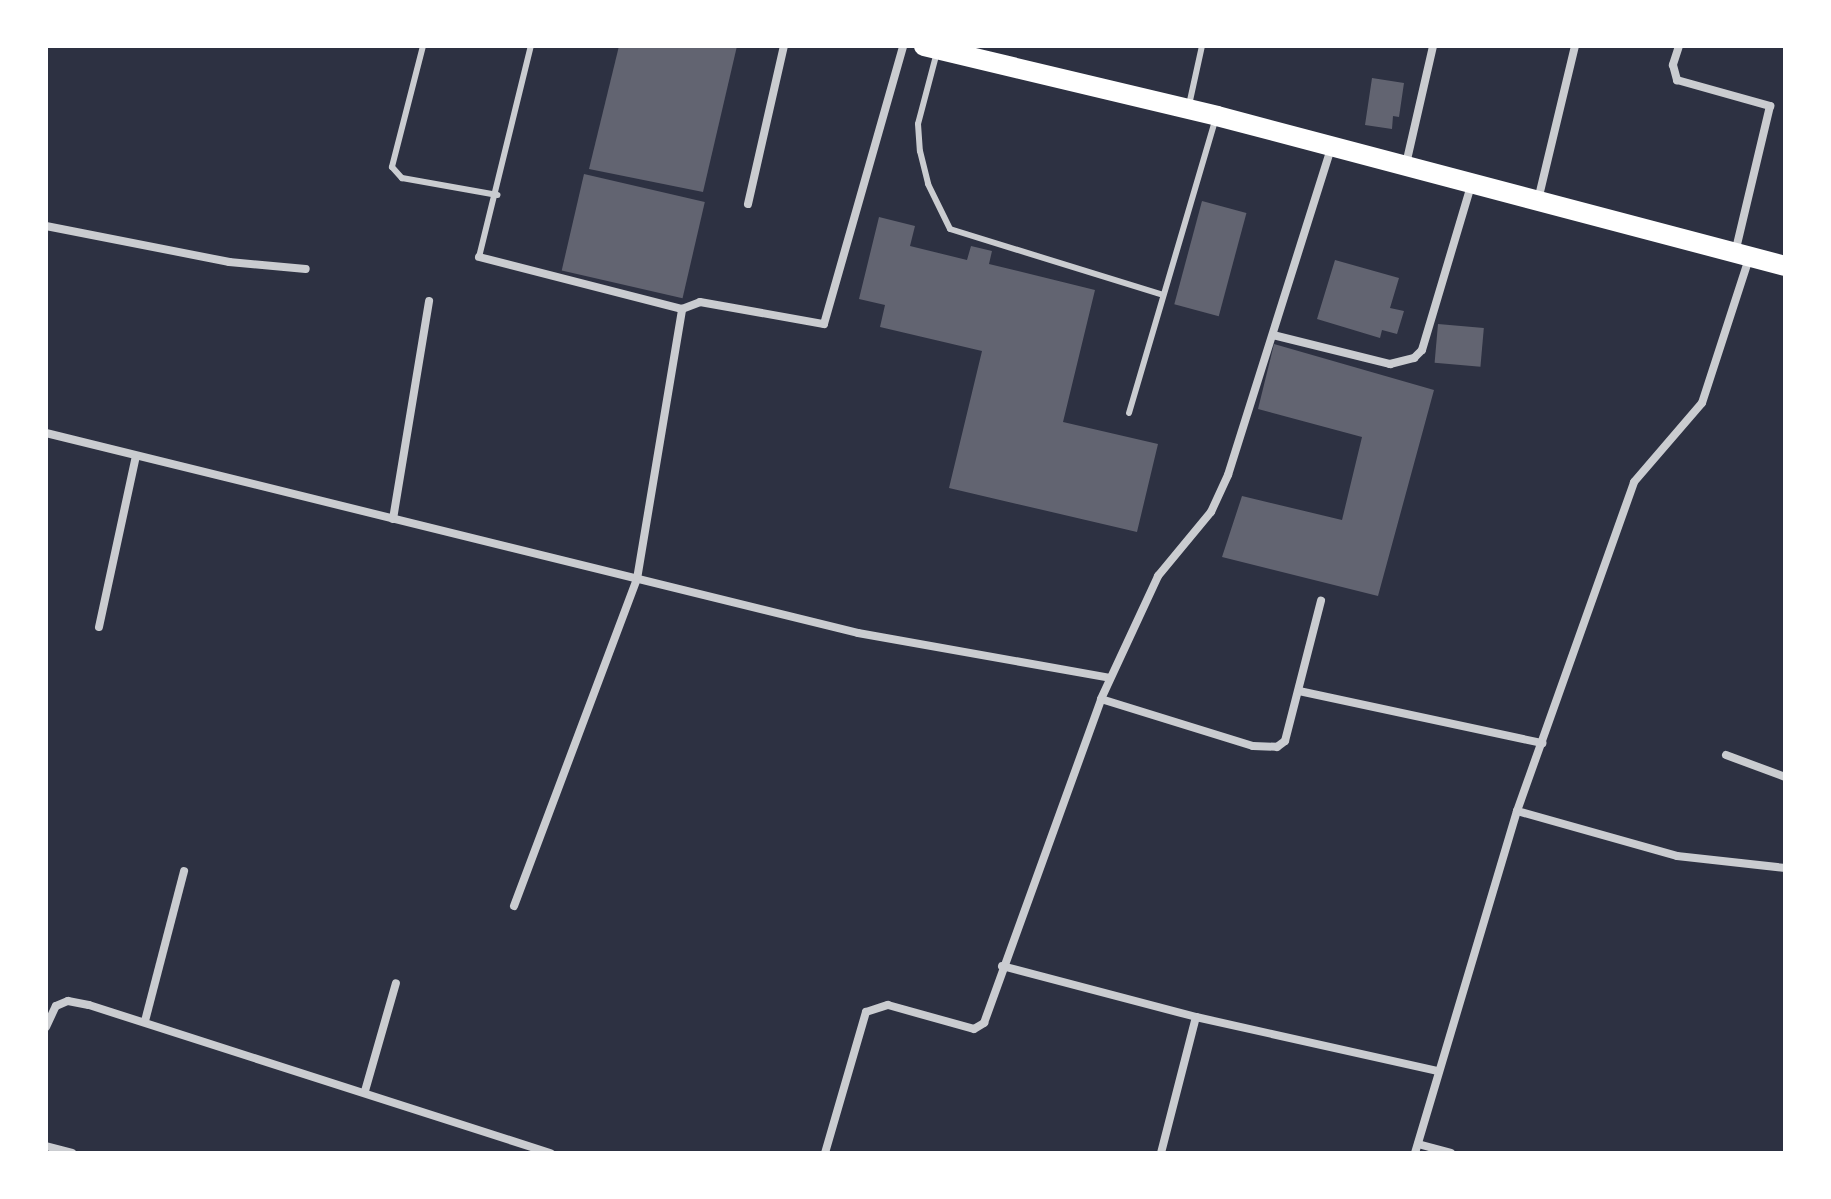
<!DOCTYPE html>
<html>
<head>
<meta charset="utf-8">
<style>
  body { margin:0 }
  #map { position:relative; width:1831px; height:1199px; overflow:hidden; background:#2d3142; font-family:"Roboto Serif",serif }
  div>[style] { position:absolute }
  .building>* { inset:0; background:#626471; transform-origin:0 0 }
  .service>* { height:6px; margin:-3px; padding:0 3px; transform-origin:3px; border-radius:3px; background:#caccd0 }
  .minor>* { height:8px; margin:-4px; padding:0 4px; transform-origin:4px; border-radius:4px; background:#caccd0 }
  .primary>* { height:20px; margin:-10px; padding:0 10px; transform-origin:10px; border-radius:10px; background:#fff }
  span { translate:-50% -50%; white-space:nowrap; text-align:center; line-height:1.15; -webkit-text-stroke:8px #fff; paint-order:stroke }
  .frame { position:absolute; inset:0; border:48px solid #fff; pointer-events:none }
</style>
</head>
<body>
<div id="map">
  <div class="building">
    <div style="clip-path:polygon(619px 46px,737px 46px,703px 192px,589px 169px)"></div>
    <div style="clip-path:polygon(1372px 78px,1404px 83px,1399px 117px,1393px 116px,1392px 129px,1365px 125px)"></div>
    <div style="left:584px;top:174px;width:124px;height:99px;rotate:13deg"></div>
    <div style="left:1202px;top:201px;width:46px;height:107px;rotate:15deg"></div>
    <div style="clip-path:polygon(879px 217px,915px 226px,910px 246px,967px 260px,971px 246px,992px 251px,989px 264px,1095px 290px,1063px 422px,1158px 444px,1137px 532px,949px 488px,982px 351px,880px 327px,885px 305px,859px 299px)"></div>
    <div style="clip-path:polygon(1335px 260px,1399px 278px,1390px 308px,1404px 311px,1397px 334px,1382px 330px,1380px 338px,1317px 319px)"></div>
    <div style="left:1438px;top:324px;width:46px;height:39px;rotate:5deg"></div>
    <div style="clip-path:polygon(1274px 344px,1434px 390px,1378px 596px,1222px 557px,1242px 496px,1342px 520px,1362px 437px,1258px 409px)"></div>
  </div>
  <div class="service">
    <div style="left:423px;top:46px;width:125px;rotate:104.4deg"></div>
    <div style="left:392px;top:167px;width:15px;rotate:48deg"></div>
    <div style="left:402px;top:178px;width:97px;rotate:10.1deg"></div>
    <div style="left:937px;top:52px;width:74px;rotate:104.8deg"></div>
    <div style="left:918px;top:124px;width:27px;rotate:86deg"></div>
    <div style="left:920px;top:151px;width:34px;rotate:76deg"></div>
    <div style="left:928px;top:184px;width:50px;rotate:63.9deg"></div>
    <div style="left:950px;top:229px;width:223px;rotate:17.2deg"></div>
    <div style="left:1189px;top:105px;width:60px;rotate:-77.6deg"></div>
    <div style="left:479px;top:257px;width:217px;rotate:-76.2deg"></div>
    <div style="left:1129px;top:413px;width:304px;rotate:-73.6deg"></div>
  </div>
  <div class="minor">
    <div style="left:1679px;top:46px;width:20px;rotate:108deg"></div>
    <div style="left:1673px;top:65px;width:16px;rotate:75deg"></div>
    <div style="left:1677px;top:80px;width:97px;rotate:15.6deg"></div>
    <div style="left:1770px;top:106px;width:151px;rotate:103.4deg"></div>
    <div style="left:1406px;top:164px;width:121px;rotate:-77.1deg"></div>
    <div style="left:1538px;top:200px;width:158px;rotate:-76.5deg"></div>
    <div style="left:748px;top:204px;width:162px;rotate:-77.2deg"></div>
    <div style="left:46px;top:226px;width:187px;rotate:11.1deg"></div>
    <div style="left:229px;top:262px;width:77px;rotate:5.2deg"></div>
    <div style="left:479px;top:257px;width:210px;rotate:14.4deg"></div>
    <div style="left:682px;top:309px;width:19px;rotate:-21deg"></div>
    <div style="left:700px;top:302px;width:126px;rotate:10.1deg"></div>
    <div style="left:824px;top:324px;width:289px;rotate:-74.1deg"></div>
    <div style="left:1273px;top:335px;width:121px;rotate:13.9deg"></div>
    <div style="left:1390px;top:364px;width:25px;rotate:-14deg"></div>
    <div style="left:1414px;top:358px;width:11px;rotate:-45deg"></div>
    <div style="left:1422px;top:350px;width:171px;rotate:-73.4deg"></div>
    <div style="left:46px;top:433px;width:836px;rotate:13.84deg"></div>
    <div style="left:858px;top:633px;width:256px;rotate:10.1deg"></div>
    <div style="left:393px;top:519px;width:221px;rotate:-80.6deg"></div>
    <div style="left:99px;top:627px;width:175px;rotate:-77.8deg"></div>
    <div style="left:1299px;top:691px;width:249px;rotate:12.1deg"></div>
    <div style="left:1101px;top:699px;width:159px;rotate:17.2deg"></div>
    <div style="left:1253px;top:746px;width:24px;rotate:2deg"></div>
    <div style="left:1277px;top:747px;width:10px;rotate:-37deg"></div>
    <div style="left:1285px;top:741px;width:145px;rotate:-75.6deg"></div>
    <div style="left:1726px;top:755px;width:63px;rotate:20.4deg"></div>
    <div style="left:1517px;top:811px;width:166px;rotate:15.7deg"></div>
    <div style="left:1677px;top:856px;width:109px;rotate:6.3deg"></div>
    <div style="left:514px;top:906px;width:349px;rotate:-69.4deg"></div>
    <div style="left:637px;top:579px;width:274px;rotate:-80.5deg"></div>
    <div style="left:1002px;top:966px;width:201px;rotate:14.7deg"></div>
    <div style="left:1196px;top:1017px;width:247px;rotate:12.6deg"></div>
    <div style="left:145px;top:1021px;width:155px;rotate:-75.4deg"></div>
    <div style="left:46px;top:1027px;width:23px;rotate:-65deg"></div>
    <div style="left:56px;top:1006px;width:13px;rotate:-23deg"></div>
    <div style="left:68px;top:1001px;width:21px;rotate:11deg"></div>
    <div style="left:89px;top:1005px;width:485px;rotate:17.8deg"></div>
    <div style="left:365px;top:1091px;width:112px;rotate:-74deg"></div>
    <div style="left:1418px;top:1144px;width:34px;rotate:15deg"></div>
    <div style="left:46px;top:1146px;width:27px;rotate:15deg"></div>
    <div style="left:825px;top:1153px;width:147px;rotate:-73.8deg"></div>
    <div style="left:866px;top:1012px;width:23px;rotate:-18deg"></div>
    <div style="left:888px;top:1005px;width:89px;rotate:15.6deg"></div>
    <div style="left:974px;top:1029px;width:12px;rotate:-31deg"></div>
    <div style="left:984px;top:1023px;width:344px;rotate:-70.1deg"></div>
    <div style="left:1101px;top:699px;width:136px;rotate:-65.1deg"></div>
    <div style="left:1158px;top:576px;width:83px;rotate:-50.4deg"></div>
    <div style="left:1211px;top:512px;width:41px;rotate:-65.3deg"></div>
    <div style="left:1228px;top:475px;width:342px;rotate:-72.5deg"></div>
    <div style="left:1161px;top:1153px;width:140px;rotate:-75.6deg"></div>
    <div style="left:1415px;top:1153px;width:357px;rotate:-73.4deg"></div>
    <div style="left:1517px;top:811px;width:349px;rotate:-70.4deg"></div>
    <div style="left:1634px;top:482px;width:104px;rotate:-49.3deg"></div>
    <div style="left:1702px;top:403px;width:152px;rotate:-72deg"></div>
  </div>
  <div class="primary">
    <div style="left:924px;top:46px;width:301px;rotate:13.4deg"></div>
    <div style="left:1217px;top:116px;width:587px;rotate:14.79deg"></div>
  </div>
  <div class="frame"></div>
</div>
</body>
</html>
